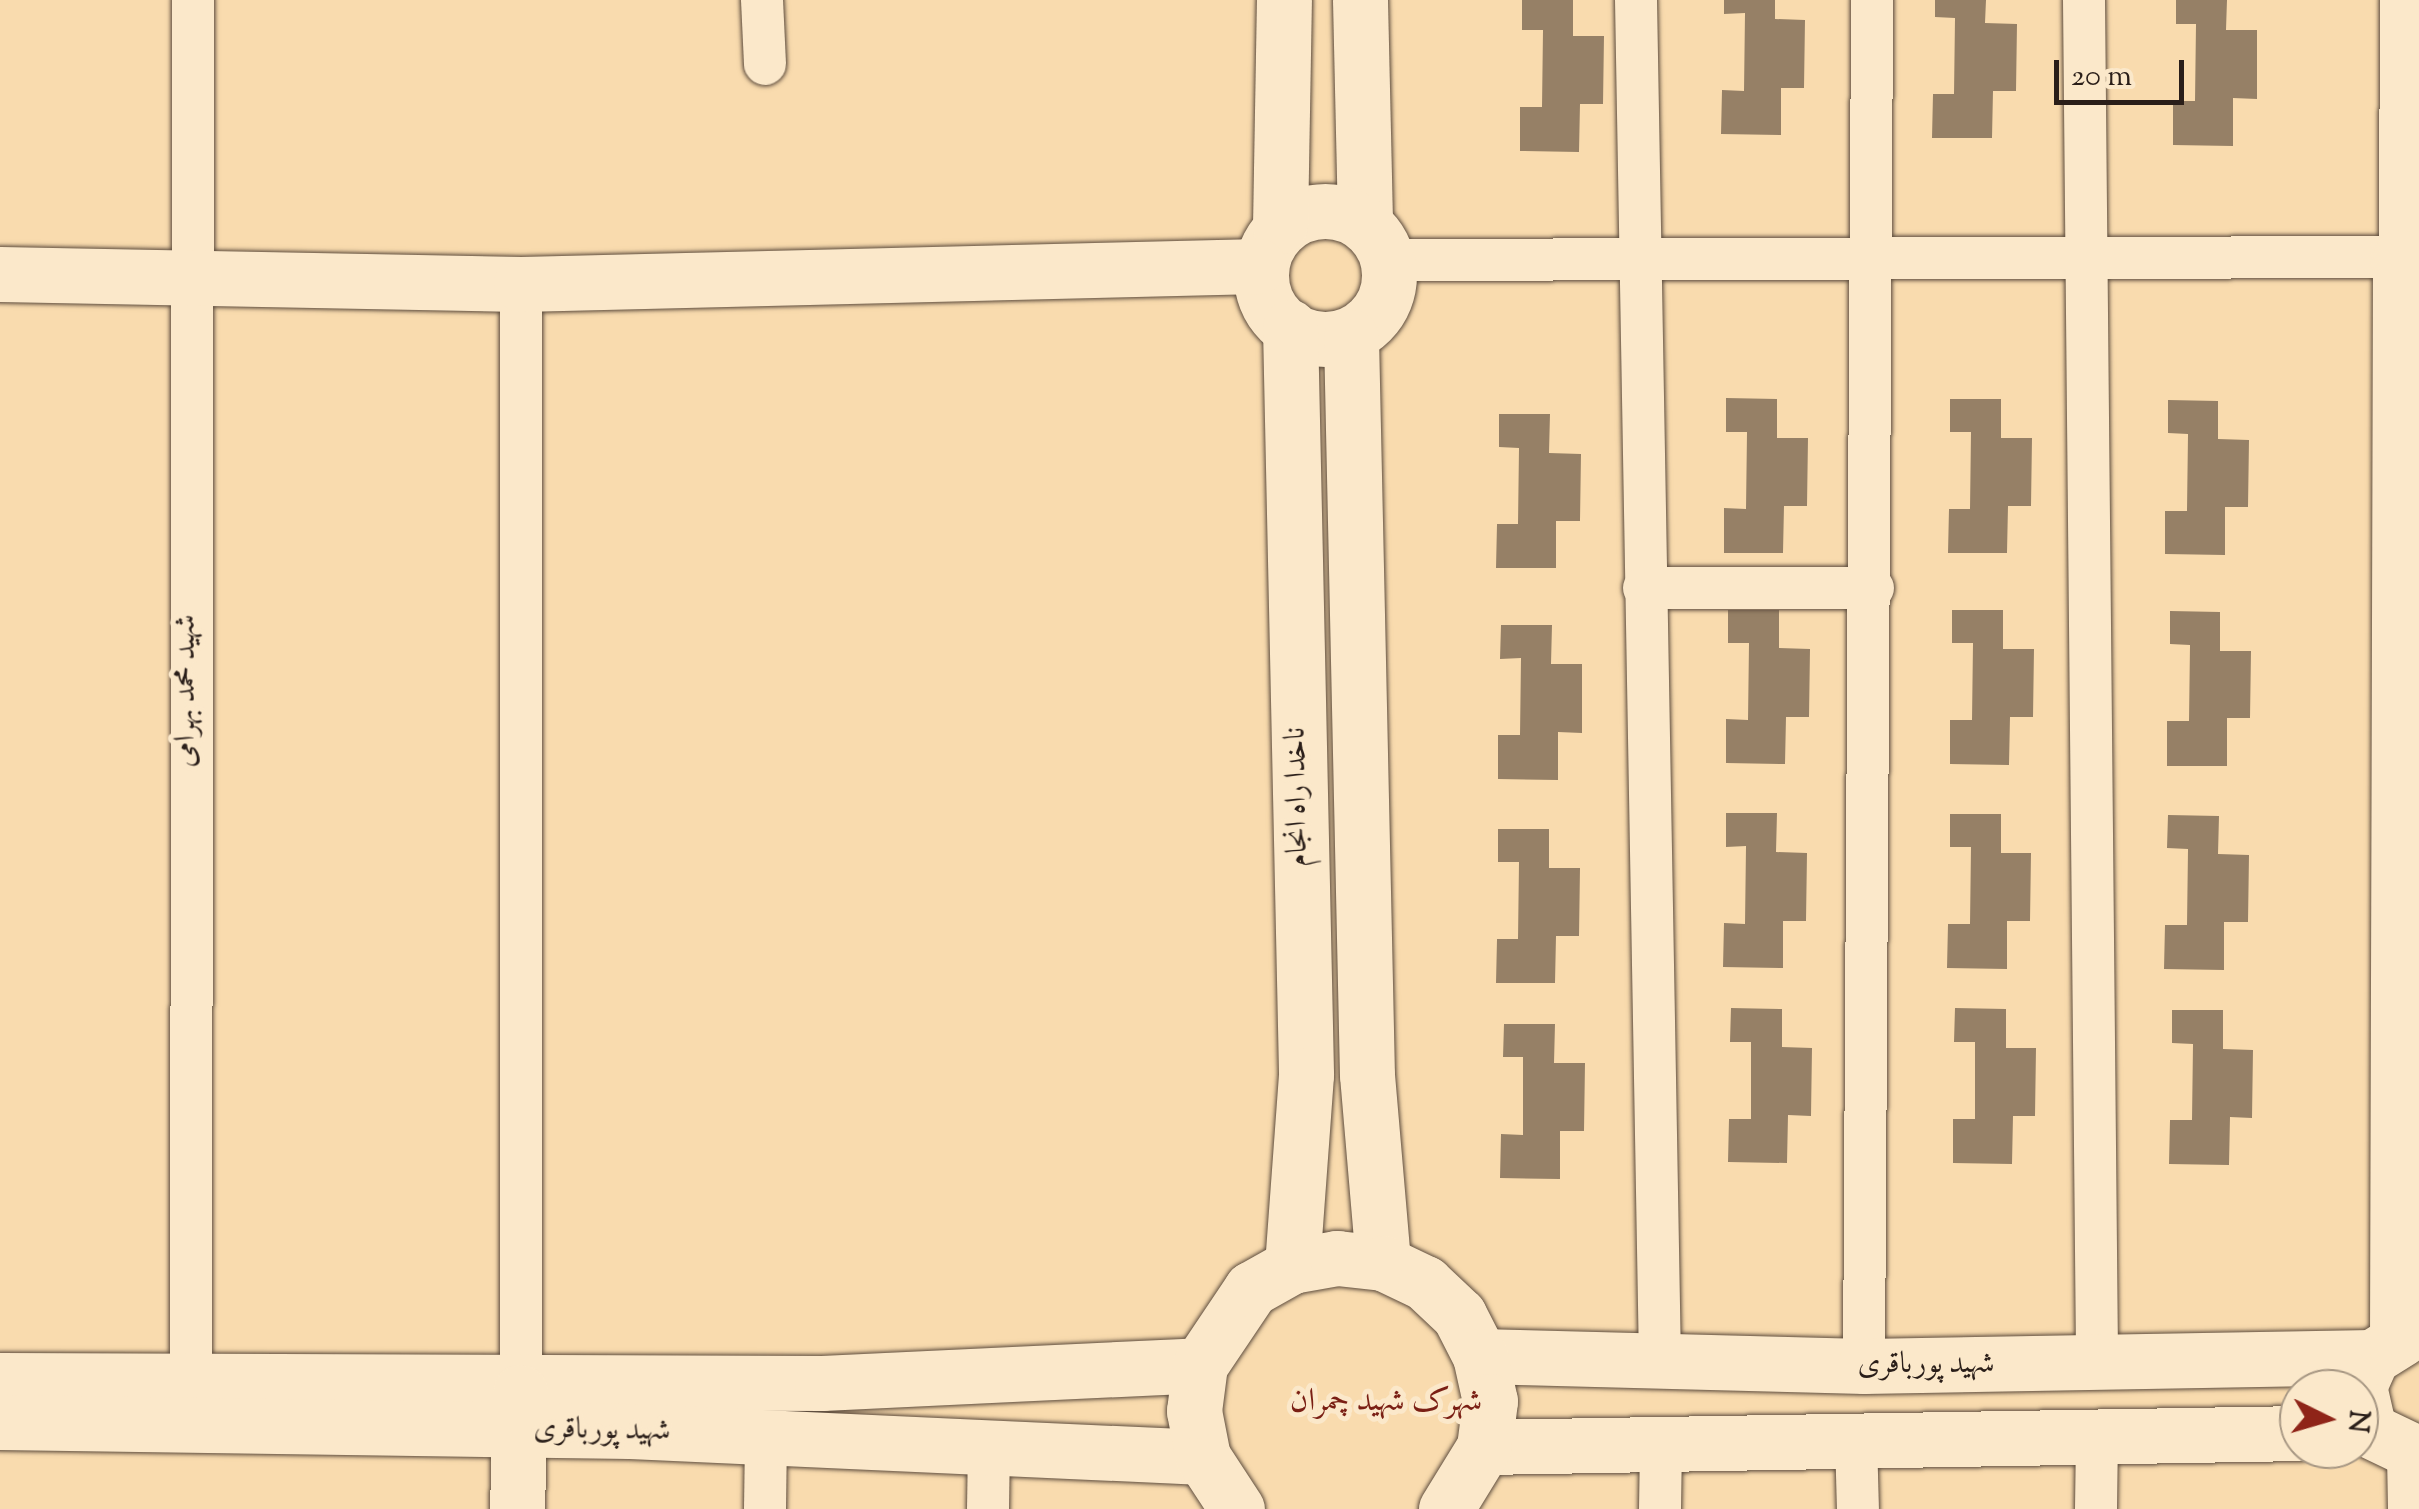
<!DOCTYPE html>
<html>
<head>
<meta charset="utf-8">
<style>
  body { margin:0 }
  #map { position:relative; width:2419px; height:1509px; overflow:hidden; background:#f9dbae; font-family:"Sorts Mill Goudy",Amiri,serif }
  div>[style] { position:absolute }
  .building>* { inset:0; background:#968066 }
  .roads { filter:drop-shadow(0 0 2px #5e4d3e) drop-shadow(0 0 2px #5e4d3e) }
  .street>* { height:42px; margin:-21px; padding:0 21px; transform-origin:21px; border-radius:21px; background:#fbe8ca }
  .secondary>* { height:55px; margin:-27.5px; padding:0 27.5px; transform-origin:27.5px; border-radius:27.5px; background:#fbe8ca }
  .secondary>.ring { margin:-27.5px; padding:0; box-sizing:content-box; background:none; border:55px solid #fbe8ca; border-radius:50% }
  span { translate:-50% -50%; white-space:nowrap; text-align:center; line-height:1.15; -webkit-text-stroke:10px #fbe8ca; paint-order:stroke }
  .street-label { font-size:30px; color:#2a1e19 }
  .neighbourhood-label { font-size:32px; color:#7a1f14 }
  .north { position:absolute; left:2279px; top:1369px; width:100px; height:100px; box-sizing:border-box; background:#fbe8ca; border:2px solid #a79783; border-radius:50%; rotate:95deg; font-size:28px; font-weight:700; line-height:40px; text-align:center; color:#2a1e19 }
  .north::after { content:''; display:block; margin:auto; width:35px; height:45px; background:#8f2418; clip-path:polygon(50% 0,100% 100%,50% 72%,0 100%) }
  .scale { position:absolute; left:2054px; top:60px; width:130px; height:45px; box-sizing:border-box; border:5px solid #2a1e19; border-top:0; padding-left:12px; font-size:30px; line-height:35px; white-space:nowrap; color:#2a1e19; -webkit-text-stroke:8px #fbe8ca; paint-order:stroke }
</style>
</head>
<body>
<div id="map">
  <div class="building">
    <div style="clip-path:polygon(1522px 0,1573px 0,1573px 36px,1604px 36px,1603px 104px,1580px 104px,1579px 152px,1520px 151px,1520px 107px,1542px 107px,1543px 30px,1522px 30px)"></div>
    <div style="clip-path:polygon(1724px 0,1775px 0,1775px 19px,1805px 20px,1804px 88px,1781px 88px,1781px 135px,1721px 134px,1722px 90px,1744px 91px,1745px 13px,1724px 14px)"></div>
    <div style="clip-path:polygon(1935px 0,1986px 0,1985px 23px,2017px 24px,2016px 91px,1993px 91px,1992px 138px,1932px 138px,1933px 94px,1954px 94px,1955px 18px,1935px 17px)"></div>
    <div style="clip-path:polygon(2176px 0,2227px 0,2226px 30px,2257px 30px,2257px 99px,2233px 98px,2233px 146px,2173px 145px,2173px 101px,2195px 101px,2196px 24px,2176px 24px)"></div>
    <div style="clip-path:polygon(1726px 398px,1777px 399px,1777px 438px,1808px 438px,1807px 506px,1784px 506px,1783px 553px,1724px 553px,1724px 508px,1746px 509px,1747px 432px,1726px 432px)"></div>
    <div style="clip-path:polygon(1950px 399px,2001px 399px,2001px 438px,2032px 438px,2031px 506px,2008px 506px,2007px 553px,1948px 553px,1949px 509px,1970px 509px,1971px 432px,1950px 432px)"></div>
    <div style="clip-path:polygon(2168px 400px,2218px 401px,2218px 439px,2249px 440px,2248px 507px,2225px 507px,2225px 555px,2165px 554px,2165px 511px,2187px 511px,2188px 434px,2168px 433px)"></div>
    <div style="clip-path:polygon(1499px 414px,1550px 414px,1549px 453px,1581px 454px,1580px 521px,1556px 521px,1556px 568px,1496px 568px,1497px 524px,1518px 524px,1519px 448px,1499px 447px)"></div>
    <div style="clip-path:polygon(1728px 610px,1779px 610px,1779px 648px,1810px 649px,1809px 717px,1786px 717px,1785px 764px,1726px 763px,1726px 719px,1748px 720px,1749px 643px,1728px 643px)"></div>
    <div style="clip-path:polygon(1952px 610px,2003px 610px,2003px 649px,2034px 649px,2033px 717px,2010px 717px,2009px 765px,1950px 764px,1950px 720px,1972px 720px,1973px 643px,1952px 643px)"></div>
    <div style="clip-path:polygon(2170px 611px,2220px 612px,2220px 651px,2251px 651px,2250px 718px,2227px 718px,2227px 766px,2167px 766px,2167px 721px,2189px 721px,2190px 645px,2170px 644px)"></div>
    <div style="clip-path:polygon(1501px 625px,1552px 625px,1551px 664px,1582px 664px,1582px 733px,1558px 732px,1558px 780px,1498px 779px,1498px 735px,1520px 735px,1521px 658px,1500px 659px)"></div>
    <div style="clip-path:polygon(1726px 813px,1777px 813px,1776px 852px,1807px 853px,1806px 921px,1783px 921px,1783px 968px,1723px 967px,1724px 923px,1745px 924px,1746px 846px,1726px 847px)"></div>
    <div style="clip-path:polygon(1950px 814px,2001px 814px,2001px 853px,2031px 853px,2030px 921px,2007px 921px,2007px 969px,1947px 968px,1948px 924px,1970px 924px,1971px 847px,1950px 847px)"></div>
    <div style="clip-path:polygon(2168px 815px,2219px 816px,2218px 854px,2249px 855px,2248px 922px,2224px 922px,2224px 970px,2164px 969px,2165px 925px,2187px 925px,2188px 849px,2167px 848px)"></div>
    <div style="clip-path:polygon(1498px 829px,1549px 829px,1549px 868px,1580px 868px,1579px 936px,1556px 936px,1555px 983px,1496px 983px,1497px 939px,1518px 939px,1519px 862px,1498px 862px)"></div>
    <div style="clip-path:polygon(1731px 1008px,1782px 1009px,1782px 1047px,1812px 1048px,1811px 1116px,1788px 1115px,1787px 1163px,1728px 1162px,1729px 1119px,1751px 1119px,1751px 1042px,1730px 1042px)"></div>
    <div style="clip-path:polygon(1955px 1008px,2006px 1009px,2006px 1048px,2036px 1048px,2035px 1116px,2013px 1116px,2012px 1164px,1953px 1163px,1953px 1119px,1975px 1119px,1975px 1042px,1954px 1042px)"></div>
    <div style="clip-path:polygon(2172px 1010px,2223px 1010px,2223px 1049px,2253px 1050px,2252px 1118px,2230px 1117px,2229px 1165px,2169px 1164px,2170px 1120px,2192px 1120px,2193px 1044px,2172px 1043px)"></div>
    <div style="clip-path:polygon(1504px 1024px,1555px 1024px,1554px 1063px,1585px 1063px,1584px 1131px,1560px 1131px,1560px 1179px,1500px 1178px,1501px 1134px,1523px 1135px,1523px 1057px,1503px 1057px)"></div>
  </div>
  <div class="roads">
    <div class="street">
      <div style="left:762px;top:0;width:64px;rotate:87.3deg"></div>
      <div style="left:1636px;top:0;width:1360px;rotate:88.99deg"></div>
      <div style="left:2084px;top:0;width:1363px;rotate:89.45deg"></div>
      <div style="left:2400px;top:257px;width:257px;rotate:-89.8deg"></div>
      <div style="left:1390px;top:260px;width:1029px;rotate:-0.17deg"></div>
      <div style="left:1644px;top:588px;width:229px"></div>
      <div style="left:1864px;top:1366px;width:1366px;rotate:-89.66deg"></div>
      <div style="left:191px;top:1382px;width:1382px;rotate:-89.92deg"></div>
      <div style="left:521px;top:1383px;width:1099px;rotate:-90deg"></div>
      <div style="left:1856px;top:1439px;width:70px;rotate:88.4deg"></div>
      <div style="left:2408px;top:1455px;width:54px;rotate:88.9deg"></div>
      <div style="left:765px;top:1509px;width:73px;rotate:-89.2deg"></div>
      <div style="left:988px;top:1509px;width:64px;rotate:-89.1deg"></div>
      <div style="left:1660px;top:1509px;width:66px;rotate:-89.1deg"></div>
      <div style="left:2096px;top:1509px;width:71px;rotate:-89.2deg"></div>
    </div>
    <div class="secondary">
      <div style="left:1360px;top:0;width:222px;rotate:88.7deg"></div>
      <div class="ring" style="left:1261px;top:211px;width:73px;height:73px"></div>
      <div style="left:1280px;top:226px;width:226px;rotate:-89deg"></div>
      <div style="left:0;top:274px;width:521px;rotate:1.1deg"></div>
      <div style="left:521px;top:284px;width:738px;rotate:-1.4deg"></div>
      <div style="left:1290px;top:327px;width:748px;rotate:88.77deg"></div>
      <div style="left:1306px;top:1075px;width:192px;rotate:94.2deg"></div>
      <div style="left:1351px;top:337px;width:738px;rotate:88.76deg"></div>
      <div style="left:1367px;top:1075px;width:189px;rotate:85.1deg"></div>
      <div style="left:2397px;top:1339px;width:1082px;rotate:-89.84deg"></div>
      <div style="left:2401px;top:1339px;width:34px;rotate:148deg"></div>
      <div style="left:2372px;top:1357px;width:32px;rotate:114deg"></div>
      <div style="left:2359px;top:1386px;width:45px;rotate:77.2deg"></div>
      <div style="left:2369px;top:1430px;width:55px;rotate:25.6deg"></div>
      <div style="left:1480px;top:1356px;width:384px;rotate:1.5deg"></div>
      <div style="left:1864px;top:1366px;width:508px;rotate:-1.01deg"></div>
      <div style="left:0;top:1380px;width:822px;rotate:0.21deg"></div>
      <div style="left:822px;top:1383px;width:378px;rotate:-2.7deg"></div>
      <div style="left:0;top:1422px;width:630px;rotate:0.82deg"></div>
      <div style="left:630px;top:1431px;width:574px;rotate:2.6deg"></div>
      <div style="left:1484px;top:1447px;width:815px;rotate:-0.98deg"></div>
      <div style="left:517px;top:1509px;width:117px;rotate:-88.5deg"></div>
      <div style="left:1237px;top:1509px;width:62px;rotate:-123.2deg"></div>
      <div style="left:1203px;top:1457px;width:47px;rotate:-101.1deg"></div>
      <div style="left:1194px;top:1411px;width:46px;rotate:-82.6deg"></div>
      <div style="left:1200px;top:1365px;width:92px;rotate:-56.1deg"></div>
      <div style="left:1251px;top:1289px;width:47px;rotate:-29.3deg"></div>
      <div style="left:1292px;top:1266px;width:46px;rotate:-10.1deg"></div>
      <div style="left:1337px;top:1258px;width:46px;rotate:6.2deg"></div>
      <div style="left:1383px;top:1263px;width:47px;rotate:25.5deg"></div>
      <div style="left:1425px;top:1283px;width:47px;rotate:43.3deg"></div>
      <div style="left:1459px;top:1315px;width:46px;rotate:62.9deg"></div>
      <div style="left:1480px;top:1356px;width:46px;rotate:77.5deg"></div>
      <div style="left:1490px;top:1401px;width:46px;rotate:97.4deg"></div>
      <div style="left:1484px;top:1447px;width:73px;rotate:121.5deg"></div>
    </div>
  </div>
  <div class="street-label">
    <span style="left:187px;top:691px;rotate:-90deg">شهید محمد بهرامی</span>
    <span style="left:1298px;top:797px;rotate:-91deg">ناخدا راه انجام</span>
    <span style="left:1926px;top:1365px">شهید پورباقری</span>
    <span style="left:602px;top:1431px;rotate:1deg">شهید پورباقری</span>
  </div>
  <div class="neighbourhood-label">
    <span style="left:1386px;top:1402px">شهرک شهید چمران</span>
  </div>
  <div class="north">N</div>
  <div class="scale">20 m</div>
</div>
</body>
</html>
